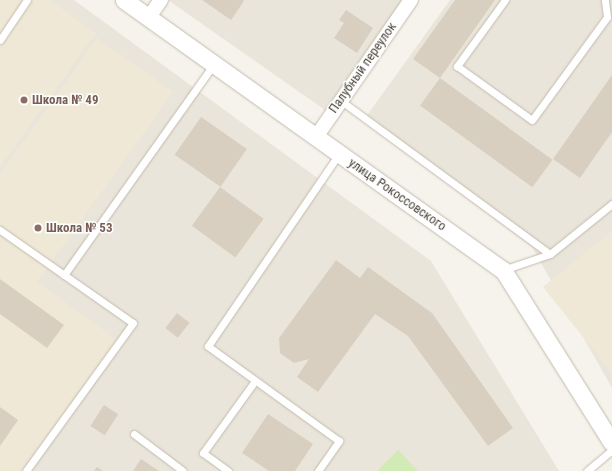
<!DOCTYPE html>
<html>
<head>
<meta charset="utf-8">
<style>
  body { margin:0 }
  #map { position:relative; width:612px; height:471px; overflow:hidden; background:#f6f3ec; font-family:"Roboto Condensed",sans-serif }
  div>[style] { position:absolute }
  .residential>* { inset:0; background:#eae5da }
  .education>* { inset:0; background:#efe8d6 }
  .green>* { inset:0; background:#d2eab5 }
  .building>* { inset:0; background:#d8cfc1; transform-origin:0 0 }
  .roads { filter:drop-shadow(0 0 1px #c2bbae) drop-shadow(0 0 1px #c2bbae) }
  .service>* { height:7px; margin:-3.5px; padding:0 3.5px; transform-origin:3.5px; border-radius:3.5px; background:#fff }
  .minor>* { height:14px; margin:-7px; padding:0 7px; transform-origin:7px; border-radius:7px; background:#fff }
  .tertiary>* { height:17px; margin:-8.5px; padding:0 8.5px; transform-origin:8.5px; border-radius:8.5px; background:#fff }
  .dots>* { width:11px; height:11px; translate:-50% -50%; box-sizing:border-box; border:2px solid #fff; border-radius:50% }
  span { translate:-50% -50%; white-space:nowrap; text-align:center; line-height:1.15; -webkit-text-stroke:3px #fff; paint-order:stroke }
  .street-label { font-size:13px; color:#4b4439 }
  .education-label { font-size:13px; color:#785e54; font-weight:700 }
  .left { translate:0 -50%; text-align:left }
</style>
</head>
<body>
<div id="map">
  <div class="residential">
    <div style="clip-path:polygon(0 0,74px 0,431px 261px,559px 471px,0 471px)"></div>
    <div style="clip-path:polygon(168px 0,402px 0,325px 110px)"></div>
    <div style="clip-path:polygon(450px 0,612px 0,612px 388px,532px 247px,363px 121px)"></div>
  </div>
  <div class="education">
    <div style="clip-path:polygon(0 0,49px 0,96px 33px,0 167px)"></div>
    <div style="clip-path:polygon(97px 38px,173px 92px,37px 282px,117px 340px,23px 471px,0 471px,0 174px)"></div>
    <div style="clip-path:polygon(612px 231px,612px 373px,543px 287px)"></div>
  </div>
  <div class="green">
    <div style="clip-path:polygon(398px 450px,418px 471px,377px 471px)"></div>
  </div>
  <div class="building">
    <div style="clip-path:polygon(202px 0,243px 0,244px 1px,231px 20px)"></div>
    <div style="clip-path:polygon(455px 0,495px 0,440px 78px,413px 59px)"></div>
    <div style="clip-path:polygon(346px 10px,373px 28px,357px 53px,334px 38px,344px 23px,339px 20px)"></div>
    <div style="clip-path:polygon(612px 75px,612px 132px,580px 178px,553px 159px)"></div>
    <div style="left:440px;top:78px;width:139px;height:34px;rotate:36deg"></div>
    <div style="left:201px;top:117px;width:56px;height:46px;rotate:35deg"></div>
    <div style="left:220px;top:187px;width:54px;height:48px;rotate:36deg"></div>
    <div style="clip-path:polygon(336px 260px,360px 278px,368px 267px,432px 313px,513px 428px,488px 446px,408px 336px,375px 314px,318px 392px,297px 377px,309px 359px,294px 363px,280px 353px,279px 338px)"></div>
    <div style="clip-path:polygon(0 279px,64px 325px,47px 348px,0 314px)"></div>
    <div style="left:177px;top:313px;width:16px;height:19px;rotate:38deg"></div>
    <div style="left:104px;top:405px;width:17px;height:25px;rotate:33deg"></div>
    <div style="clip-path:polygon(0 407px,18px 420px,0 446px)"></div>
    <div style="clip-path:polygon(268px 414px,313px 444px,295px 471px,269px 471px,242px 453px)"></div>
    <div style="clip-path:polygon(141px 459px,159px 471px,133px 471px)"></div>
    <div style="clip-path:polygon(97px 467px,103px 471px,94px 471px)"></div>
  </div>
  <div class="roads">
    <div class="service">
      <div style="left:505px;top:0;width:82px;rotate:126deg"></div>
      <div style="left:457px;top:66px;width:92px;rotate:35.8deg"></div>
      <div style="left:532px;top:120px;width:127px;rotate:-53.9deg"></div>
      <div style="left:607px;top:17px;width:17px;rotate:-97deg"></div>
      <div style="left:0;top:40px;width:48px;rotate:-56deg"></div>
      <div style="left:340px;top:100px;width:260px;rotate:36.3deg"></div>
      <div style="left:550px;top:254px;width:50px;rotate:161.2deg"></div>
      <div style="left:0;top:230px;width:162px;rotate:35deg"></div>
      <div style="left:133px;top:323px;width:183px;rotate:125.9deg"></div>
      <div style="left:550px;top:254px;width:80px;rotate:-38.9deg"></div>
      <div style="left:64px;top:275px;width:259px;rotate:-54.6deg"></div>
      <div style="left:134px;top:434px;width:61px;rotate:37.1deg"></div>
      <div style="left:228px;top:471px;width:31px;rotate:-144deg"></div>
      <div style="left:203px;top:453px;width:89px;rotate:-54.2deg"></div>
      <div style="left:318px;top:471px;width:37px;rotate:-55deg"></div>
      <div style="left:339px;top:441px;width:162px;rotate:-144.1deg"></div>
      <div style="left:208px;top:346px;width:232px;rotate:-55.7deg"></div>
      <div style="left:587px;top:471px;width:33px;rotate:-40deg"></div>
    </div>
    <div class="minor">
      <div style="left:149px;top:17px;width:21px;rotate:-55deg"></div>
      <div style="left:316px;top:137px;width:167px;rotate:-55.3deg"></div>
    </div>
    <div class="tertiary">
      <div style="left:124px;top:0;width:465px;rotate:35.5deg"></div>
      <div style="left:503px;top:270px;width:204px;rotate:57.8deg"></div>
    </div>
  </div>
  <div class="dots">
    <div style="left:24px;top:100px;background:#8d6e63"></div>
    <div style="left:38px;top:228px;background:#8d6e63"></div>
  </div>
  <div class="street-label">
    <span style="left:363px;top:68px;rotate:-55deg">Палубный переулок</span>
    <span style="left:397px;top:195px;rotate:35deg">улица Рокоссовского</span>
  </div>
  <div class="education-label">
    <span class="left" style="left:32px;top:100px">Школа № 49</span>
    <span class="left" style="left:46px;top:228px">Школа № 53</span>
  </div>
</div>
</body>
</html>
